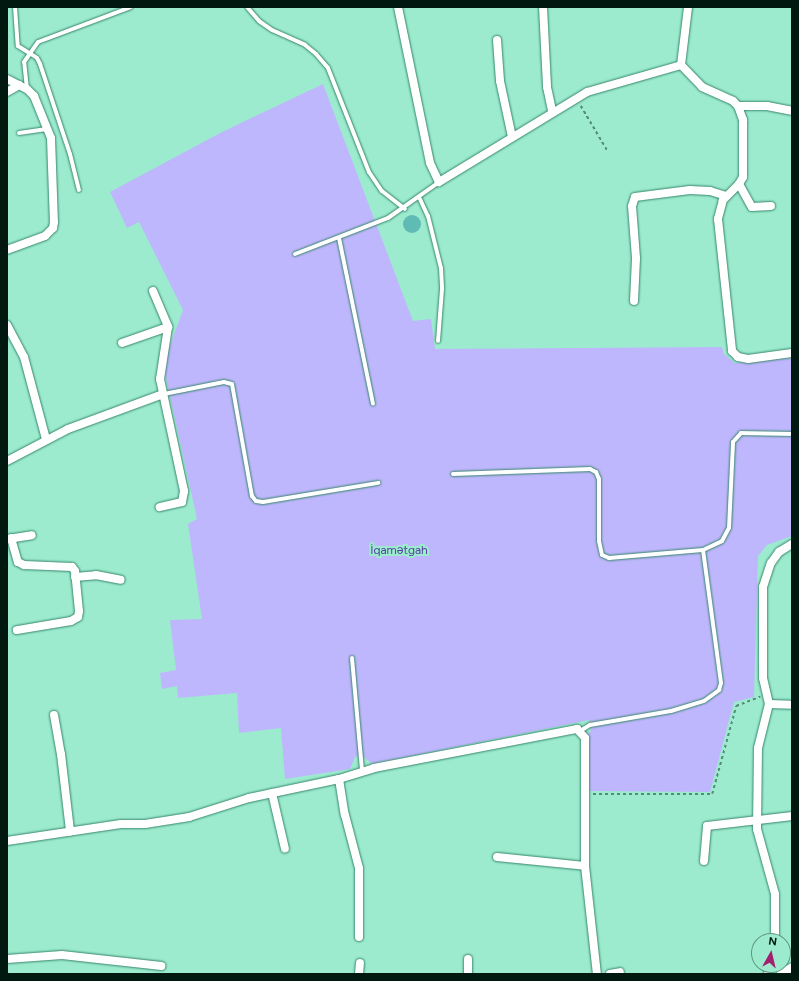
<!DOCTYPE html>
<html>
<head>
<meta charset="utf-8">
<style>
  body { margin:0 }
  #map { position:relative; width:799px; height:981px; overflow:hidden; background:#9cebce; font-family:Figtree,sans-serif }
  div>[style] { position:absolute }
  .green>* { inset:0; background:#bfb7fd }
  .building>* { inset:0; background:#60bbb5 }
  .round { border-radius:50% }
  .path>* { height:1.5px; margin-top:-0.75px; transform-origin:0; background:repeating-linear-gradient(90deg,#558a77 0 3px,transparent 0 6px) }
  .roads { filter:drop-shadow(0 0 1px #37866d) drop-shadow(0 0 1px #37866d) }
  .service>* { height:4px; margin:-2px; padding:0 2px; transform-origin:2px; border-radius:2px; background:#fff }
  .minor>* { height:8px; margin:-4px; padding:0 4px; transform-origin:4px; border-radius:4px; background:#fff }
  span { translate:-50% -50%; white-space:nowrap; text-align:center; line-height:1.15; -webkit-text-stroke:4px #9cebce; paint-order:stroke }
  .park-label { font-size:12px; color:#553ea1 }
  .frame { position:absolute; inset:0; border:8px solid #011810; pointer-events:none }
  .north { position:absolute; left:751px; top:933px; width:40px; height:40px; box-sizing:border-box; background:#9cebce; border:1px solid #5e9782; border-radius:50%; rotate:8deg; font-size:11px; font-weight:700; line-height:16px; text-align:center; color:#011810 }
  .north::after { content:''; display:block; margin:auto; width:14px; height:18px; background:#a3206e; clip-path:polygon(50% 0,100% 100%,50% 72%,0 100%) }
</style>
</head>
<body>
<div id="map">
  <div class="green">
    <div style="clip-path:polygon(323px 84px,413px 321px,431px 319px,435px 349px,722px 347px,724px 354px,735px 363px,792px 358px,792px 536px,767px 545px,758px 556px,754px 697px,734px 702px,710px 792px,586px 791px,588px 733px,591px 731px,589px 720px,372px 764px,363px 756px,359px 756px,355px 757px,350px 769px,285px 779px,281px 728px,239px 733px,237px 693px,178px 698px,177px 686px,162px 689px,160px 673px,176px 670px,170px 620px,202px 619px,188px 524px,197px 519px,163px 365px,183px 310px,139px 222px,127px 228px,110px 192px,222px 132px)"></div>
  </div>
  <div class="building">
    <div class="round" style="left:403px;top:215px;width:18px;height:18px"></div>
  </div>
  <div class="path">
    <div style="left:581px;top:106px;width:51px;rotate:59.4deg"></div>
    <div style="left:593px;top:794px;width:119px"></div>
    <div style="left:712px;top:794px;width:91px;rotate:-74.7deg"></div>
    <div style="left:736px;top:706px;width:26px;rotate:-21deg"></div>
  </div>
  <div class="roads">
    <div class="service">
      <div style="left:15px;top:7px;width:39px;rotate:86deg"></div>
      <div style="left:18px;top:46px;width:22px;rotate:32deg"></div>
      <div style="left:37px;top:58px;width:7px;rotate:63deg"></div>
      <div style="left:40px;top:64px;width:95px;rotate:71.6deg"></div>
      <div style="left:70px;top:154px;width:37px;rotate:76deg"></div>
      <div style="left:247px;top:7px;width:18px;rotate:49deg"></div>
      <div style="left:259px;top:21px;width:16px;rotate:35deg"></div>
      <div style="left:272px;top:30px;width:36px;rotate:24deg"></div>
      <div style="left:305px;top:45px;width:14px;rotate:39deg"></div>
      <div style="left:316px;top:54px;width:18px;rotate:49deg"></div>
      <div style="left:328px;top:68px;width:112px;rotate:68.5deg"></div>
      <div style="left:369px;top:172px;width:23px;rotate:56deg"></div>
      <div style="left:382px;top:191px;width:29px;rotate:38deg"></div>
      <div style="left:27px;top:89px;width:27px;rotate:-96deg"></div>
      <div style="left:24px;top:62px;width:24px;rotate:-55deg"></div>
      <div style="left:38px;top:42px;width:99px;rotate:-20.6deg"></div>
      <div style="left:19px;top:133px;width:28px;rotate:-8deg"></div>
      <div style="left:419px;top:197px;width:21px;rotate:65deg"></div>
      <div style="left:428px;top:216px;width:54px;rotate:76deg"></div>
      <div style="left:441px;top:268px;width:21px;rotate:87deg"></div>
      <div style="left:442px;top:289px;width:52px;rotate:94.4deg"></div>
      <div style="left:339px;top:238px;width:169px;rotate:78.4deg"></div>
      <div style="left:295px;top:254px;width:100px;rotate:-21.2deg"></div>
      <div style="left:388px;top:218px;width:62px;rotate:-35.2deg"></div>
      <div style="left:164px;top:394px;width:61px;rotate:-11.3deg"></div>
      <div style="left:224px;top:382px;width:8px;rotate:14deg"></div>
      <div style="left:232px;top:384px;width:114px;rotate:79.9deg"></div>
      <div style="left:252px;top:496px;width:6px;rotate:51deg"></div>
      <div style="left:256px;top:501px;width:7px;rotate:8deg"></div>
      <div style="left:263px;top:502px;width:117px;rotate:-9.4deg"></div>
      <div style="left:453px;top:474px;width:137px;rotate:-2.1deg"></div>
      <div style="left:590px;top:469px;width:7px;rotate:27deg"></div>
      <div style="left:596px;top:472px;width:8px;rotate:67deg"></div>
      <div style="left:599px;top:479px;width:62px;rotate:90deg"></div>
      <div style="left:599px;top:541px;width:14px;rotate:78deg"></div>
      <div style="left:602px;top:555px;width:8px;rotate:23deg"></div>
      <div style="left:609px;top:558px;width:94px;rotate:-4.9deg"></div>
      <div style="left:352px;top:658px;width:112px;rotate:84.9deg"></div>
      <div style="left:580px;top:731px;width:12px;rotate:-31deg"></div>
      <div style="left:590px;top:725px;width:82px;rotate:-9.8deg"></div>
      <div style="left:671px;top:711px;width:34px;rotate:-17deg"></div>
      <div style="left:704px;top:701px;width:19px;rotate:-36deg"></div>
      <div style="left:719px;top:690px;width:7px;rotate:-74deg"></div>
      <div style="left:721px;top:683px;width:134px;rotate:-97.7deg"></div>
      <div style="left:703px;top:550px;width:21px;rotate:-25deg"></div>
      <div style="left:722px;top:541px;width:15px;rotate:-62deg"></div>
      <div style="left:729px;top:528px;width:86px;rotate:-87.3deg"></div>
      <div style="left:733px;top:442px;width:12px;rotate:-48deg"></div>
      <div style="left:741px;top:433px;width:51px;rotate:1.1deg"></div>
    </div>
    <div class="minor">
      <div style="left:398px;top:7px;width:159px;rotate:78.4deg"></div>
      <div style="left:430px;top:163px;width:21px;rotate:65deg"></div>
      <div style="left:439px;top:182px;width:173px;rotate:-31.3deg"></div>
      <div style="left:587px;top:92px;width:98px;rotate:-16deg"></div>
      <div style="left:543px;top:7px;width:80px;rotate:87.1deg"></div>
      <div style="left:547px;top:87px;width:25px;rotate:78deg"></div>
      <div style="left:497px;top:40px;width:41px;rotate:85.8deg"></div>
      <div style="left:500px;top:81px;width:57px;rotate:77.9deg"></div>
      <div style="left:681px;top:65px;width:30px;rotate:46deg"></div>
      <div style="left:702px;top:87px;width:34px;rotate:24deg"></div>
      <div style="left:733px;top:101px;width:7px;rotate:45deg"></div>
      <div style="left:738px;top:106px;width:15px;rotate:70deg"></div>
      <div style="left:743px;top:120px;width:57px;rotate:90deg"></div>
      <div style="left:743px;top:177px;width:8px;rotate:120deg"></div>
      <div style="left:739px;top:184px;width:23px;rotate:135deg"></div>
      <div style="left:723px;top:200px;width:20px;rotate:105deg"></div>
      <div style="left:718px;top:219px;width:133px;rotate:83.9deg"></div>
      <div style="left:732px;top:351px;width:8px;rotate:45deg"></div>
      <div style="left:738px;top:357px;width:10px;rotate:11deg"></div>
      <div style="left:748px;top:359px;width:44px;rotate:-7.8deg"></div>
      <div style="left:681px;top:65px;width:58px;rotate:-83.1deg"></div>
      <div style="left:7px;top:79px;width:22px;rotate:27deg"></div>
      <div style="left:27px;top:89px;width:10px;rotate:45deg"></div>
      <div style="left:34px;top:96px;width:45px;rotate:68deg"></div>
      <div style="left:51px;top:138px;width:84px;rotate:88deg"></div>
      <div style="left:54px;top:222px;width:6px;rotate:99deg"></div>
      <div style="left:53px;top:228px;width:11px;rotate:135deg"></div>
      <div style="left:45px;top:236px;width:40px;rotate:159.8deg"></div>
      <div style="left:7px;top:92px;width:14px;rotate:-30deg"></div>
      <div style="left:738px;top:106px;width:29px"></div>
      <div style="left:767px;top:106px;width:25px;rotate:11deg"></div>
      <div style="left:739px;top:184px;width:26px;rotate:61deg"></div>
      <div style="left:752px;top:207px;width:19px;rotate:-3deg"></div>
      <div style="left:153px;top:291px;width:39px;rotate:67deg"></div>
      <div style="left:168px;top:327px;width:53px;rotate:98.7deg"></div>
      <div style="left:160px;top:379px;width:115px;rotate:77.9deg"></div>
      <div style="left:184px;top:491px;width:11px;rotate:100deg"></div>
      <div style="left:182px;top:502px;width:23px;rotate:167deg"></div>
      <div style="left:634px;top:301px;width:43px;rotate:-87.3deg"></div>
      <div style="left:636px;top:258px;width:52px;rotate:-94.4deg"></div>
      <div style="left:632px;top:206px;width:9px;rotate:-72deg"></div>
      <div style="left:635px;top:197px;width:55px;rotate:-7.3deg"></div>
      <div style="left:690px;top:190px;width:20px;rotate:3deg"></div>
      <div style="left:710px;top:191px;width:17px;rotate:17deg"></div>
      <div style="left:7px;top:325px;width:36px;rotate:62deg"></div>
      <div style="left:24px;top:357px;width:85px;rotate:75deg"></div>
      <div style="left:122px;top:343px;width:49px;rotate:-19.2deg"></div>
      <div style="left:7px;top:461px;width:69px;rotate:-27.7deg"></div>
      <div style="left:68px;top:429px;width:101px;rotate:-20.2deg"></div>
      <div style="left:11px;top:538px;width:25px;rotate:74deg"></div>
      <div style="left:18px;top:562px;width:7px;rotate:27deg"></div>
      <div style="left:24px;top:565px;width:48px;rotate:2.4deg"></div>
      <div style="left:72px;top:567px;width:5px;rotate:53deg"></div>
      <div style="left:75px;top:571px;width:40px;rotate:84.3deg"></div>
      <div style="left:79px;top:611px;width:6px;rotate:99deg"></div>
      <div style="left:78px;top:617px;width:8px;rotate:150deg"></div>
      <div style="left:71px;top:621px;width:55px;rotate:170.5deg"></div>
      <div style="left:8px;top:539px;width:24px;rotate:-9deg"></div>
      <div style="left:75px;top:577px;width:21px;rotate:-5deg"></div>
      <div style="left:96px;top:575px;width:25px;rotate:11deg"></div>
      <div style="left:769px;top:704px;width:23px;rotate:2deg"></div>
      <div style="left:54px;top:715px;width:40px;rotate:80deg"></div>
      <div style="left:61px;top:754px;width:78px;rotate:83.3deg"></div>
      <div style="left:339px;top:779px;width:36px;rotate:81deg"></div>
      <div style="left:345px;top:815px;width:55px;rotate:75.2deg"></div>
      <div style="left:359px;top:868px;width:69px;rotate:90deg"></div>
      <div style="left:272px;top:793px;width:57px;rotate:76.9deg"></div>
      <div style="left:7px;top:841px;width:115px;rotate:-8.5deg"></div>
      <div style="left:121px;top:824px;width:24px"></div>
      <div style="left:145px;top:824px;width:45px;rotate:-9deg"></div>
      <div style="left:189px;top:817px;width:63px;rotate:-17.6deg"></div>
      <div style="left:249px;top:798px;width:92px;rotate:-11.9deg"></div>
      <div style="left:339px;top:779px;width:37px;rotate:-17deg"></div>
      <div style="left:374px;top:768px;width:207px;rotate:-10.9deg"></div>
      <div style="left:577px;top:729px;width:12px;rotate:48deg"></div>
      <div style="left:585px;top:738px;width:128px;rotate:90deg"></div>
      <div style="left:585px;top:866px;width:109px;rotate:83.7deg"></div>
      <div style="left:497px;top:857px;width:88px;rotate:5.8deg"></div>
      <div style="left:704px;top:861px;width:35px;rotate:-85deg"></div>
      <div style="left:707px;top:826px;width:86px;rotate:-6.7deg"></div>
      <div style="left:775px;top:941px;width:47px;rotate:-90deg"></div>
      <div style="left:775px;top:894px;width:67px;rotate:-105.5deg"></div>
      <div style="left:757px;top:829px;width:81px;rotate:-89.3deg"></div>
      <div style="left:758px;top:748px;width:45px;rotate:-76deg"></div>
      <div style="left:769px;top:704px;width:27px;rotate:-103deg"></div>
      <div style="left:763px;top:678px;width:91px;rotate:-90deg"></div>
      <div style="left:763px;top:587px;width:25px;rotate:-72deg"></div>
      <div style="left:771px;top:563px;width:14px;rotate:-54deg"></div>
      <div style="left:779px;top:552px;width:15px;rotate:-32deg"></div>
      <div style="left:7px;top:959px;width:55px;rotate:-4.2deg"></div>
      <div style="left:62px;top:955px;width:100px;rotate:6.3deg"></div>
      <div style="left:359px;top:974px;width:11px;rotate:-85deg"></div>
      <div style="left:468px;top:974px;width:15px;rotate:-90deg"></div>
      <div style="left:610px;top:974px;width:10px;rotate:-11deg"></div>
      <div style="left:768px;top:974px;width:9px;rotate:-77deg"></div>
      <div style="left:781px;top:974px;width:13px;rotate:-32deg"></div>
    </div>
  </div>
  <div class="park-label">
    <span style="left:399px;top:551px">İqamətgah</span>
  </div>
  <div class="frame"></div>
  <div class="north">N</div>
</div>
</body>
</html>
